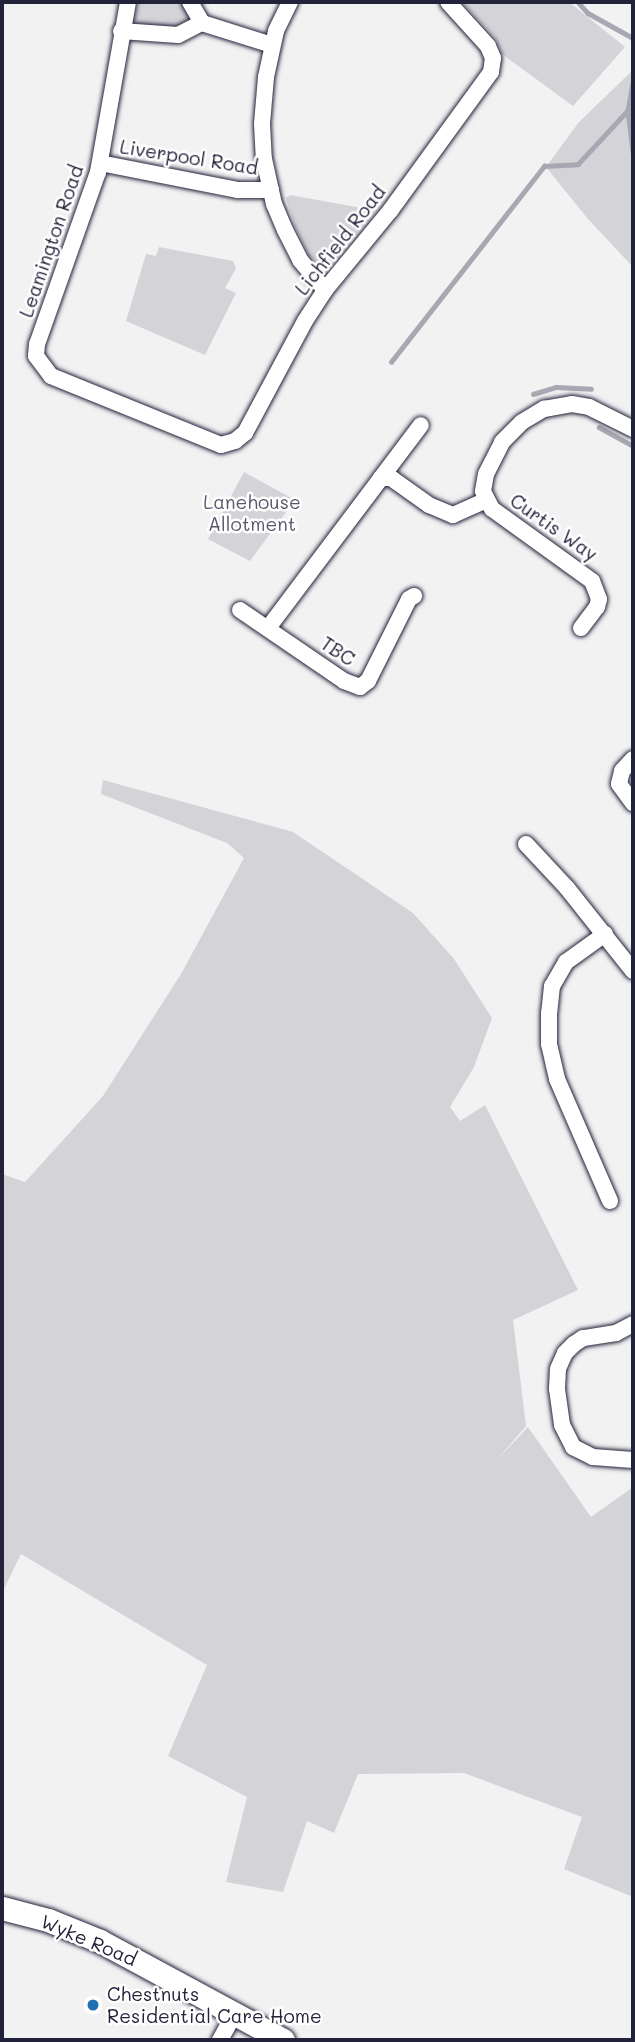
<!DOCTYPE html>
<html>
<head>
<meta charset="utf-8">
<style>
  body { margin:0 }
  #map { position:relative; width:635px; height:2042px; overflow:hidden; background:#f2f2f3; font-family:Mali,sans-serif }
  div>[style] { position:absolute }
  .green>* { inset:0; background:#d3d3d8 }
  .stream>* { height:4.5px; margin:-2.25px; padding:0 2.25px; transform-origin:2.25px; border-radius:2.25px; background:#a8a8b2 }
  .roads { filter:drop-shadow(0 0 2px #22223b) drop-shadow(0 0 2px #22223b) }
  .minor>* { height:16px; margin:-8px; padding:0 8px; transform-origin:8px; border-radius:8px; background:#fff }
  .secondary>* { height:23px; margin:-11.5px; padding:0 11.5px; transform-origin:11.5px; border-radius:11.5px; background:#fff }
  .dots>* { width:19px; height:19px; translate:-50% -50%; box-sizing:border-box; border:4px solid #fff; border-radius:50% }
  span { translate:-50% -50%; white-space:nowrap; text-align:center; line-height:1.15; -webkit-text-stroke:5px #fff; paint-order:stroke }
  .street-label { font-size:19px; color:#22223b }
  .park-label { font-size:19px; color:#57576a }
  .poi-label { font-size:19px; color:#22223b }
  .left { translate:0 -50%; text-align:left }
  .frame { position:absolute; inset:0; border:4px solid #22223b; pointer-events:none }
</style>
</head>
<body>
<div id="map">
  <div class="green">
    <div style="clip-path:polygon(139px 2px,182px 2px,191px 12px,193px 20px,185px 29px,137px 24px,134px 19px)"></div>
    <div style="clip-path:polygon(462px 2px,569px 2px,625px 47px,573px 106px,502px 54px,495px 37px)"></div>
    <div style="clip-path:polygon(633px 70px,633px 267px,588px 219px,546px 167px,579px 122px)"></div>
    <div style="clip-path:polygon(290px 195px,367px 209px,371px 214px,334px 260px,321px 265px,309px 255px,295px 226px,286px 198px)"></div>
    <div style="clip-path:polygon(159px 247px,233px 261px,236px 268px,225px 288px,236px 293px,205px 355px,126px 321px,146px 254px,156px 256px)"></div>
    <div style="clip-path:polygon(244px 472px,295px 500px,250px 561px,208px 539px)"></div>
    <div style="clip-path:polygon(103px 780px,293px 832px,413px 913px,454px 959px,492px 1018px,474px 1067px,450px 1107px,460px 1121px,485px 1105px,578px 1290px,513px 1320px,526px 1426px,495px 1462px,528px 1427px,591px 1517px,633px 1487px,633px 1897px,564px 1869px,582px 1817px,464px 1773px,358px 1774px,334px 1833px,307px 1821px,283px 1892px,226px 1882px,247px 1797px,168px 1756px,207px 1665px,21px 1554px,2px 1593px,2px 1174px,25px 1182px,103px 1096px,181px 974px,244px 858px,227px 843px,101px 794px)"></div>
  </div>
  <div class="stream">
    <div style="left:578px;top:2px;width:15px;rotate:48deg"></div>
    <div style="left:588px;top:13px;width:51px;rotate:29.1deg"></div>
    <div style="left:633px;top:83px;width:27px;rotate:100deg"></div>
    <div style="left:628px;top:110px;width:42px;rotate:83.2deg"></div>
    <div style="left:391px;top:362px;width:249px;rotate:-52deg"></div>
    <div style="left:544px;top:166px;width:34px;rotate:-3deg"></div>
    <div style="left:578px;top:164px;width:74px;rotate:-47.2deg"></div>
    <div style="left:533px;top:394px;width:24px;rotate:-17deg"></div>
    <div style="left:556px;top:387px;width:35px;rotate:3deg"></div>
    <div style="left:599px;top:427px;width:39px;rotate:29deg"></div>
  </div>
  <div class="roads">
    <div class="minor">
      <div style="left:128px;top:2px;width:173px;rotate:100deg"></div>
      <div style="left:98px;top:172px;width:182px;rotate:109.5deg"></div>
      <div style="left:37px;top:344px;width:12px;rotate:95deg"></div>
      <div style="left:36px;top:356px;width:25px;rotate:53deg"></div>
      <div style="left:51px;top:376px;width:183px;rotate:22.1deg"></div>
      <div style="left:221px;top:445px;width:15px;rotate:-16deg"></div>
      <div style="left:235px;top:441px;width:13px;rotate:-39deg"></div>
      <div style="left:245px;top:433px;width:127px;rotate:-61.8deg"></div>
      <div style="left:305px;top:321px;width:37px;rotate:-57deg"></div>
      <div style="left:325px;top:290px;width:102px;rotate:-50.6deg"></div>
      <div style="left:390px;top:211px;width:172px;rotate:-54deg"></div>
      <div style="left:491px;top:72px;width:14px;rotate:-82deg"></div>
      <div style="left:493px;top:58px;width:13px;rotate:-113deg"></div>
      <div style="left:488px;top:46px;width:59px;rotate:-132.3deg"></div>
      <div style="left:190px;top:2px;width:24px;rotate:60deg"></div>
      <div style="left:290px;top:2px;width:32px;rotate:116deg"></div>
      <div style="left:276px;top:31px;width:47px;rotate:102.3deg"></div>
      <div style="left:266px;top:77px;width:47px;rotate:94.9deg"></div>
      <div style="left:262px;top:124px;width:35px;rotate:87deg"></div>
      <div style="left:264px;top:159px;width:46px;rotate:77.5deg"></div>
      <div style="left:274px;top:204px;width:28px;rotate:67deg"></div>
      <div style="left:285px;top:230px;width:34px;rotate:63deg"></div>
      <div style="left:300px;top:260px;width:39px;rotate:50deg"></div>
      <div style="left:121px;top:31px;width:57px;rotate:4deg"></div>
      <div style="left:178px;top:35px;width:27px;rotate:-27deg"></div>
      <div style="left:202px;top:23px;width:73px;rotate:17.4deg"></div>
      <div style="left:100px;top:163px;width:141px;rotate:11.1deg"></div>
      <div style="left:238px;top:190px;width:33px"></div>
      <div style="left:381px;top:478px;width:66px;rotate:-53deg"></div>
      <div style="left:240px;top:610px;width:126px;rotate:34.3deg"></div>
      <div style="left:344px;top:681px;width:17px;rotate:21deg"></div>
      <div style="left:360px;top:687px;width:10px;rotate:-37deg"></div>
      <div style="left:368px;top:681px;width:92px;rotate:-63.4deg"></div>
      <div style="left:409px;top:599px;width:6px;rotate:-31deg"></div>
      <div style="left:268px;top:628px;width:188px;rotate:-53deg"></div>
      <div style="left:381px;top:478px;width:10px"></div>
      <div style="left:391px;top:478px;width:47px;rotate:35.4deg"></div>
      <div style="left:429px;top:505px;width:26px;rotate:23deg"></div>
      <div style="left:453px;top:515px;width:35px;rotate:-24deg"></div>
      <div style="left:581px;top:628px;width:26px;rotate:-53deg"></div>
      <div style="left:597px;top:607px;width:8px;rotate:-76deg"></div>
      <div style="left:599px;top:599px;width:19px;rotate:-111deg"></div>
      <div style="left:592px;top:581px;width:123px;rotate:-144.2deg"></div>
      <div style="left:492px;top:509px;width:20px;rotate:-117deg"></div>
      <div style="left:483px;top:491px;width:17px;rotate:-80deg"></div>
      <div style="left:486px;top:474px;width:36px;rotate:-63deg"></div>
      <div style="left:502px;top:442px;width:28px;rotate:-45deg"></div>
      <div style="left:522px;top:422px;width:26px;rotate:-31deg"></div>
      <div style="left:544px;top:409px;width:28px;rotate:-10deg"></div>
      <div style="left:572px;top:404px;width:17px;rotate:10deg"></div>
      <div style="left:589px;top:407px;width:49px;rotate:26.6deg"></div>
      <div style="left:633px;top:759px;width:16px;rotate:133deg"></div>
      <div style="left:622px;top:771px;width:13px;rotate:103deg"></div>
      <div style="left:619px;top:784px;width:24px;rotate:54deg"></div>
      <div style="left:526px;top:844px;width:60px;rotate:47deg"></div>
      <div style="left:567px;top:888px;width:106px;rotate:51.5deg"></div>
      <div style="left:605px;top:934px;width:48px;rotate:144.3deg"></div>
      <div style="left:566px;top:962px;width:28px;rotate:120deg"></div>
      <div style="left:552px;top:986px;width:27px;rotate:96deg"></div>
      <div style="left:549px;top:1013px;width:31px;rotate:90deg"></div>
      <div style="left:549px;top:1044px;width:36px;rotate:77deg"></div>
      <div style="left:557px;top:1079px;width:133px;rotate:66.5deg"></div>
      <div style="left:633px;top:1324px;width:19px;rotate:152deg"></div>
      <div style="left:616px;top:1333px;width:33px;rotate:171deg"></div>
      <div style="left:583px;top:1338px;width:11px;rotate:146deg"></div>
      <div style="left:574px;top:1344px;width:13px;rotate:135deg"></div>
      <div style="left:565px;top:1353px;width:17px;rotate:114deg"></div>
      <div style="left:558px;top:1369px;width:20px;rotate:93deg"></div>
      <div style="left:557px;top:1389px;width:36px;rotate:82deg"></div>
      <div style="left:562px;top:1425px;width:25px;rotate:63deg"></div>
      <div style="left:573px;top:1447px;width:22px;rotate:27deg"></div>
      <div style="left:593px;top:1457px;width:40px;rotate:4.3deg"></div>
      <div style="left:220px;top:2040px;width:31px;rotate:-61deg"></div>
    </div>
    <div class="secondary">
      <div style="left:2px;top:1908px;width:48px;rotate:14.6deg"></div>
      <div style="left:48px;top:1920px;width:56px;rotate:22deg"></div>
      <div style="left:100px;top:1941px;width:208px;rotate:28.4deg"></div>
    </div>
  </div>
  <div class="dots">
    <div style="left:93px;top:2005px;background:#1f6fb2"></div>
  </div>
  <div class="street-label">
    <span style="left:189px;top:157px;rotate:9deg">Liverpool Road</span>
    <span style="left:340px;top:240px;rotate:-52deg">Lichfield Road</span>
    <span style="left:51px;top:241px;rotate:-71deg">Leamington Road</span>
    <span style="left:554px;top:527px;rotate:35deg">Curtis Way</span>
    <span style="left:338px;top:651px;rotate:33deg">TBC</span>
    <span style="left:89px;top:1940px;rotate:23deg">Wyke Road</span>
  </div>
  <div class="park-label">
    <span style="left:252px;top:513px">Lanehouse<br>Allotment</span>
  </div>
  <div class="poi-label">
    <span class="left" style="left:107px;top:2005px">Chestnuts<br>Residential Care Home</span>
  </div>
  <div class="frame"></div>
</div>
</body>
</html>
